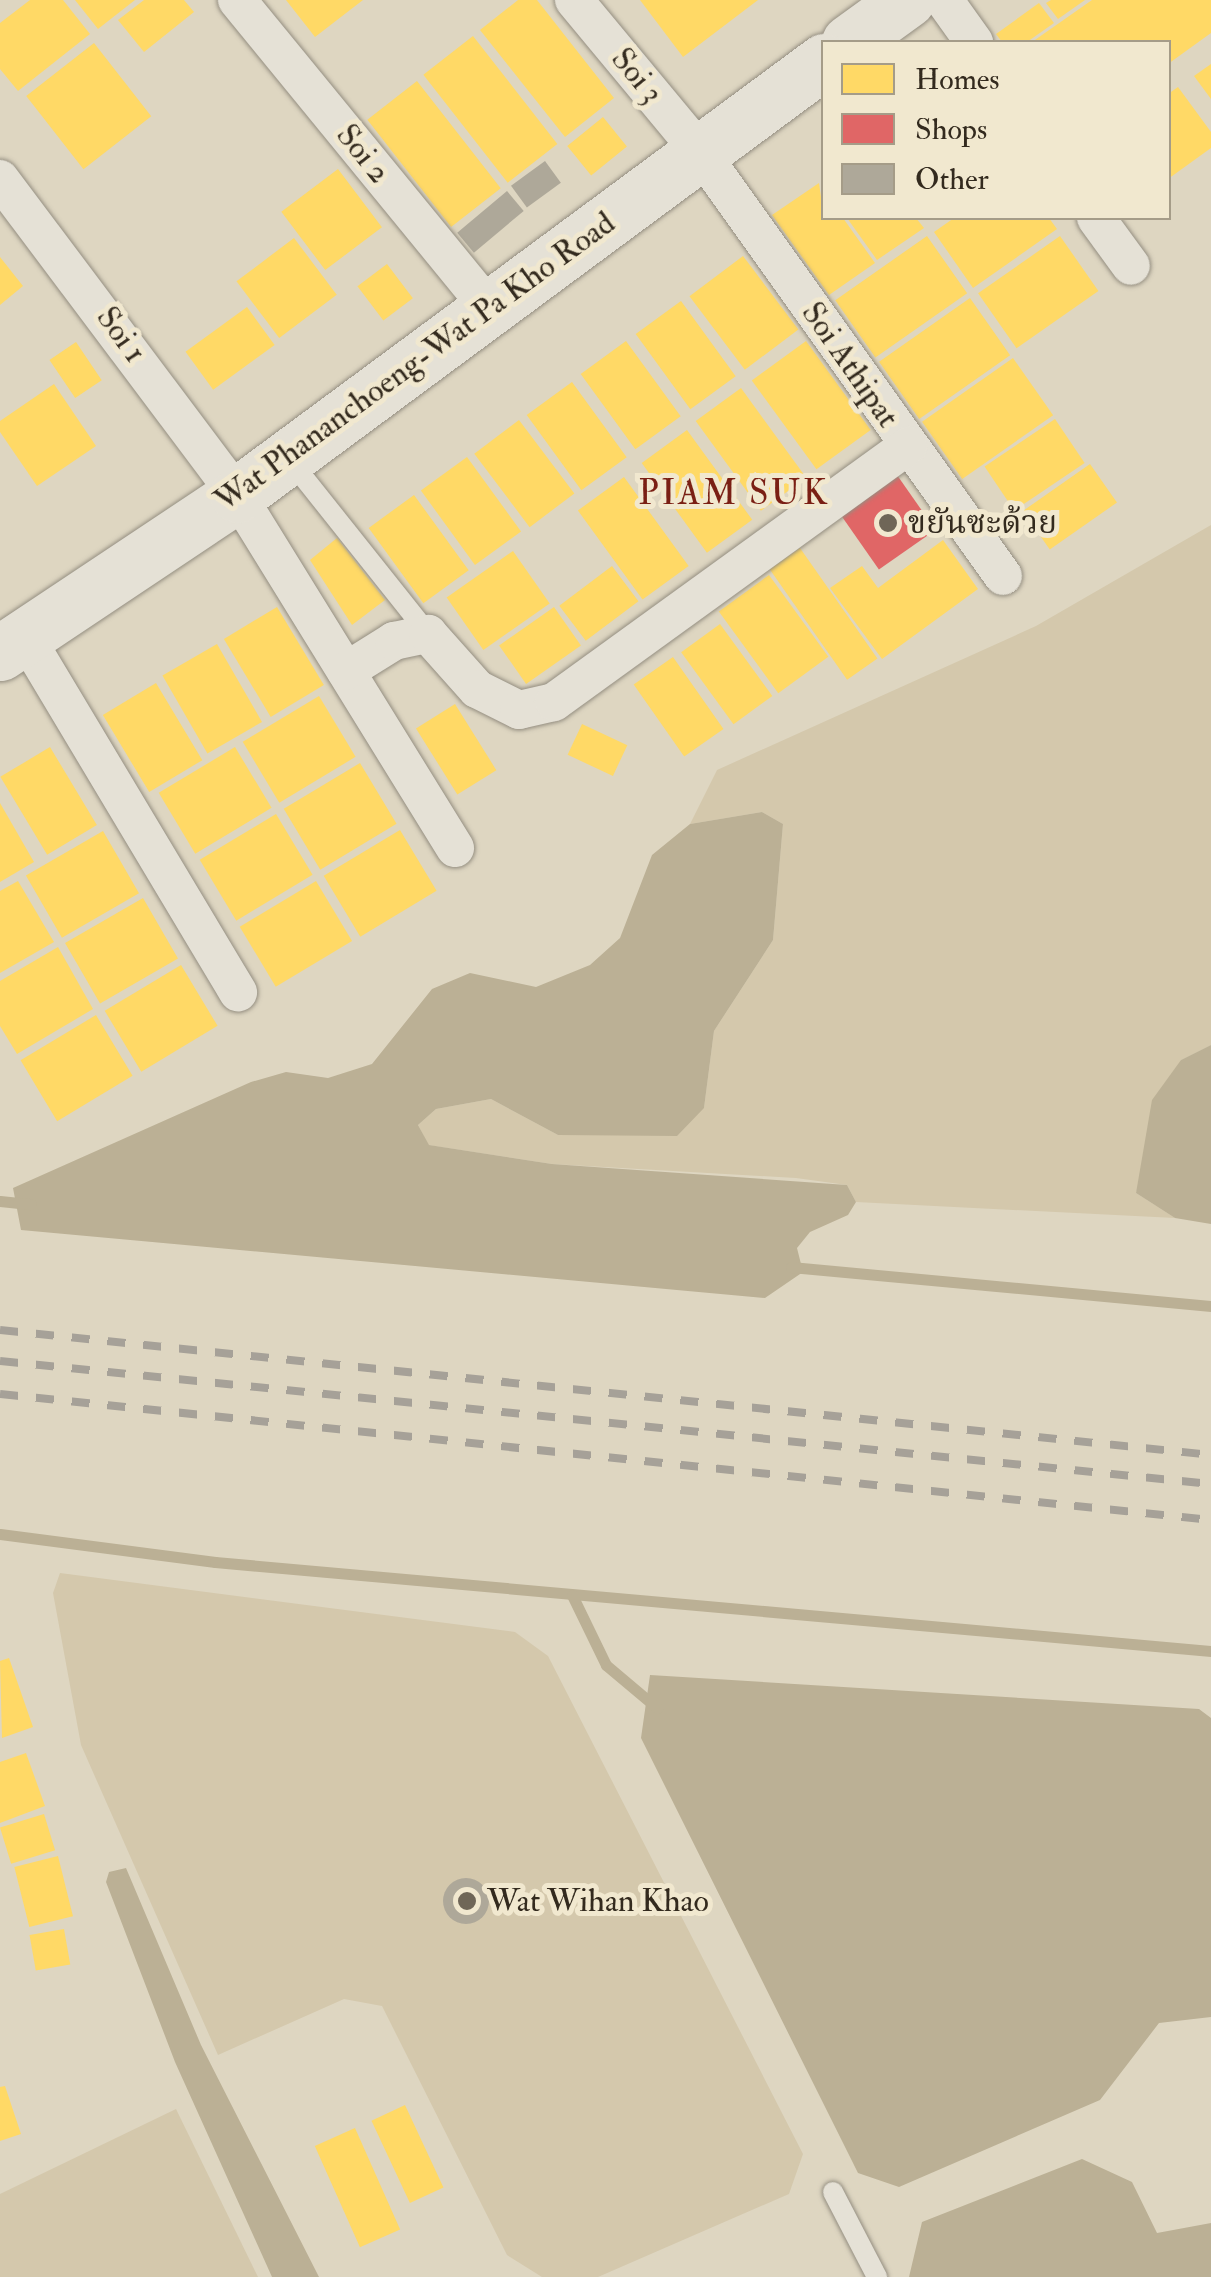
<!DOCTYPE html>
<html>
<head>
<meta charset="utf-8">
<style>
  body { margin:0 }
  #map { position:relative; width:1211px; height:2277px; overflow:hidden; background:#ded6c1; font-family:"IM FELL Double Pica","Noto Serif Thai",serif }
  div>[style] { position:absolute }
  .green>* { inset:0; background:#d4c8ac }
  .water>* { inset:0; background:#bbb095 }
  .homes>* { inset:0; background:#ffd966; transform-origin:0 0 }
  .shops>* { inset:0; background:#e06666; transform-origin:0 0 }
  .stream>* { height:11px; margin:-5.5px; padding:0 5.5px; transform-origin:5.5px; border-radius:5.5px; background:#bbb095 }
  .building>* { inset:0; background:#aea899; transform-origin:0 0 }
  .round { border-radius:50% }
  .roads { filter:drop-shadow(0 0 2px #948e81) drop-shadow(0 0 2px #948e81) }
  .lane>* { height:20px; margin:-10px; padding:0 10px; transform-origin:10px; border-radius:10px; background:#e5e1d6 }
  .street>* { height:38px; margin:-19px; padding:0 19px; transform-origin:19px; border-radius:19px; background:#e5e1d6 }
  .secondary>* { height:55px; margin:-27.5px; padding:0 27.5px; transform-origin:27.5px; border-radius:27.5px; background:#e5e1d6 }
  .rail>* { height:8px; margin-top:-4px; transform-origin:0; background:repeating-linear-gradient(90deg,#a6a198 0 18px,transparent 0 36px) }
  .dots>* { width:28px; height:28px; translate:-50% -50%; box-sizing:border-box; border:5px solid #f1e8cf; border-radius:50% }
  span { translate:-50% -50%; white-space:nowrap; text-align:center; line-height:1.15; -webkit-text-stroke:10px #f1e8cf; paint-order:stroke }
  .street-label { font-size:32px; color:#332a1e }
  .poi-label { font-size:32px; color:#332a1e }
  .left { translate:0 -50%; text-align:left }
  .neighbourhood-label { font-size:35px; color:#7a1f14; letter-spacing:2.5px }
  .legend { position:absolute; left:821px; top:40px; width:350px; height:180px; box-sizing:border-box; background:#f1e8cf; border:2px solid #a59c88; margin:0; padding:12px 18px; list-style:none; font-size:30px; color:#332a1e }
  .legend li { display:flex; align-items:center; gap:20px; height:50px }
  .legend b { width:50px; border:2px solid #a59c88 }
</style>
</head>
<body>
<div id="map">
  <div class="green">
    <div style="clip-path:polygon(1211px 525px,1211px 1045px,1181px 1060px,1136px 1193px,1175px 1218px,856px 1202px,847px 1185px,796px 1178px,552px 1164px,428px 1145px,418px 1125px,436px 1109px,491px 1099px,558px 1135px,704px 1108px,714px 1031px,773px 940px,783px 824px,762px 812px,690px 824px,717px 770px,1036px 626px)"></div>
    <div style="clip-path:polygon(60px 1573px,515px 1632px,548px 1656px,803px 2154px,789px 2194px,598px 2277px,542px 2277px,507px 2255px,382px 2006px,344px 1999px,218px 2055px,81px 1745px,53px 1593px)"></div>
    <div style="clip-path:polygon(176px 2109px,258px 2277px,0 2277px,0 2194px)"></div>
  </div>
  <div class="water">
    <div style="clip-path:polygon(762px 812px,783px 824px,773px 940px,714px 1031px,704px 1108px,677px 1136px,558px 1135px,491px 1099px,436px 1109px,418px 1125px,429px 1145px,552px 1164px,847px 1185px,856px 1202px,848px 1215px,810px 1232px,797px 1248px,803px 1272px,765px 1298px,21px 1230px,13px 1188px,251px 1082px,286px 1072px,328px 1078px,372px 1064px,432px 989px,470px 973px,536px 987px,590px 965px,620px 938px,652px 855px,690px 824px)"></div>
    <div style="clip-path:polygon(1211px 1045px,1211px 1224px,1175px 1218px,1136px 1193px,1152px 1100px,1181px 1060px)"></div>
    <div style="clip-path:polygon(650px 1675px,1199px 1709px,1211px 1718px,1211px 2017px,1159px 2023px,1100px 2100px,899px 2187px,858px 2173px,641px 1738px)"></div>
    <div style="clip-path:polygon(126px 1868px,201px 2045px,319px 2277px,272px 2277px,175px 2062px,106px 1882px,109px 1872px)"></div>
    <div style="clip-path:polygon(1082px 2159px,1132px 2182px,1157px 2233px,1211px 2223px,1211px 2277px,909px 2277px,922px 2222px)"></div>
  </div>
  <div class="homes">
    <div style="clip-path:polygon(30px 0,63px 0,90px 34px,18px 91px,0 69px,0 23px)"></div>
    <div style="clip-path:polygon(75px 0,135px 0,98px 29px)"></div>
    <div style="clip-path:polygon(144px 0,184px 0,194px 12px,144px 52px,118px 20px)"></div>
    <div style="clip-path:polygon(286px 0,363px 0,315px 37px)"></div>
    <div style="clip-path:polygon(518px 0,537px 0,614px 98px,565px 137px,480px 30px)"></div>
    <div style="clip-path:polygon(640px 0,758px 0,683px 57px)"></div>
    <div style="clip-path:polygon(1051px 0,1085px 0,1058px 19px,1046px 3px)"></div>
    <div style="clip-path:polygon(1092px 0,1211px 0,1211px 33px,1168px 64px,1168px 42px,1032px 42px)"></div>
    <div style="clip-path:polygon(1039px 3px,1054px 23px,1027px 42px,1002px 42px,996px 34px)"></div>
    <div style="left:473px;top:36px;width:137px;height:63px;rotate:52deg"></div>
    <div style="left:94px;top:43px;width:93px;height:86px;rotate:52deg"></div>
    <div style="clip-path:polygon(1211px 64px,1211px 99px,1194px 76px)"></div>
    <div style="left:417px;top:81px;width:136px;height:63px;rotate:52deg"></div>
    <div style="clip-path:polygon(1178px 87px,1211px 132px,1211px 148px,1168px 179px,1168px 94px)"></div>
    <div style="left:603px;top:117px;width:38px;height:46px;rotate:51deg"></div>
    <div style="left:338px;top:169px;width:73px;height:71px;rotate:53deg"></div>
    <div style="clip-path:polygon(819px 183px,824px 218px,843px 218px,875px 263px,829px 295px,772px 215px)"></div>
    <div style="clip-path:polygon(847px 218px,916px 218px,924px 228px,877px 260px)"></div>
    <div style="clip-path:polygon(954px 218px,1049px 218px,1057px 229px,973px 288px,934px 232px)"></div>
    <div style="left:927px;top:236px;width:70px;height:112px;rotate:55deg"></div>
    <div style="left:1060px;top:236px;width:67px;height:100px;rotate:55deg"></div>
    <div style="left:294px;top:238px;width:71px;height:72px;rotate:53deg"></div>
    <div style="left:743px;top:256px;width:92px;height:67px;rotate:53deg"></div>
    <div style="clip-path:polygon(0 257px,23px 286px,0 305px)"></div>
    <div style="left:387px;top:264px;width:43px;height:37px;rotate:53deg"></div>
    <div style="left:970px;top:298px;width:70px;height:111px;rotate:55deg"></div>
    <div style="left:681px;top:301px;width:93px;height:56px;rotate:54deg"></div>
    <div style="left:247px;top:307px;width:47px;height:76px;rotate:54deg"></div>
    <div style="left:626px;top:341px;width:93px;height:56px;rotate:54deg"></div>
    <div style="left:806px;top:341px;width:110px;height:67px;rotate:54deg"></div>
    <div style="left:76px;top:342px;width:46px;height:32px;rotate:56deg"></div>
    <div style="left:1013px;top:358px;width:70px;height:111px;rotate:55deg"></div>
    <div style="left:572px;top:382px;width:93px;height:56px;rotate:54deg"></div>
    <div style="clip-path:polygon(54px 384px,96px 446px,37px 486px,0 432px,0 421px)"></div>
    <div style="left:741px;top:388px;width:111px;height:56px;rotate:54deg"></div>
    <div style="left:1055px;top:419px;width:53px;height:85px;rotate:56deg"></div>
    <div style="left:519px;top:420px;width:92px;height:56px;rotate:53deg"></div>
    <div style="left:687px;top:430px;width:111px;height:56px;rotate:54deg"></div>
    <div style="left:467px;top:457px;width:92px;height:57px;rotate:54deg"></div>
    <div style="left:1090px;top:464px;width:47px;height:82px;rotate:55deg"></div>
    <div style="left:624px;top:477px;width:110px;height:57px;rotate:54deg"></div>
    <div style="left:414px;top:495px;width:93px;height:56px;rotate:54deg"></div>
    <div style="clip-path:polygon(337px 538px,385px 600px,352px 625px,310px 560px)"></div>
    <div style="clip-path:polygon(943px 540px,978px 589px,882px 659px,830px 588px,862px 566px,878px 588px)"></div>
    <div style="left:800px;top:548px;width:135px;height:37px;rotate:55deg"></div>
    <div style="left:513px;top:551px;width:64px;height:81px;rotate:55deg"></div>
    <div style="left:612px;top:566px;width:44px;height:66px;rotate:53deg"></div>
    <div style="left:769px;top:575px;width:101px;height:62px;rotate:54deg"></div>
    <div style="left:277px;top:607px;width:91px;height:62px;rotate:59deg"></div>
    <div style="left:554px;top:607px;width:47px;height:67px;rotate:55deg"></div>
    <div style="left:720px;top:624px;width:89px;height:48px;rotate:54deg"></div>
    <div style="left:217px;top:644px;width:90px;height:63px;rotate:60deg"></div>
    <div style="left:673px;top:657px;width:88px;height:48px;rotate:55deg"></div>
    <div style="left:156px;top:683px;width:90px;height:62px;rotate:59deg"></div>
    <div style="left:319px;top:696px;width:71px;height:89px;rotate:59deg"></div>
    <div style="left:455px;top:704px;width:78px;height:46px;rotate:58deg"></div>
    <div style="left:582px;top:724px;width:50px;height:34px;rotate:25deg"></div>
    <div style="left:50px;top:747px;width:91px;height:58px;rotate:59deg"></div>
    <div style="left:235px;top:747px;width:71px;height:89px;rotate:59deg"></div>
    <div style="left:360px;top:763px;width:71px;height:89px;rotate:59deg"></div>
    <div style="clip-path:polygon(0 803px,34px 862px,0 882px)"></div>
    <div style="left:276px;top:814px;width:71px;height:89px;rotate:59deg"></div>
    <div style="left:400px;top:830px;width:71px;height:89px;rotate:59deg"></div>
    <div style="left:103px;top:831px;width:72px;height:89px;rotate:60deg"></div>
    <div style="clip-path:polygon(18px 881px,54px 942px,0 973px,0 891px)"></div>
    <div style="left:316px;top:881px;width:70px;height:89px;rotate:59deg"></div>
    <div style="left:143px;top:898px;width:70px;height:90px;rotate:60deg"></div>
    <div style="clip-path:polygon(58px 947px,93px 1009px,17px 1054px,0 1026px,0 981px)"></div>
    <div style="left:181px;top:965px;width:71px;height:89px;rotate:59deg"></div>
    <div style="left:96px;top:1015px;width:71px;height:88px;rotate:59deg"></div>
    <div style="clip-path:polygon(9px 1658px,33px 1727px,2px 1738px,0 1661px)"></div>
    <div style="clip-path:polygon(26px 1753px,45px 1806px,0 1823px,0 1762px)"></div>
    <div style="left:44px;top:1814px;width:38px;height:46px;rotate:73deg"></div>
    <div style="left:58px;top:1856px;width:62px;height:45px;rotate:76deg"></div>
    <div style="left:64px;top:1929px;width:36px;height:35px;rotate:80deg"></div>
    <div style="clip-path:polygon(5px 2086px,21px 2134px,0 2141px,0 2087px)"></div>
    <div style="left:405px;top:2105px;width:91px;height:37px;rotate:65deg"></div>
    <div style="left:355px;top:2128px;width:111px;height:44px;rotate:66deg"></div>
  </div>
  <div class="shops">
    <div style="left:897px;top:475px;width:67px;height:69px;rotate:55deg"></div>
  </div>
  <div class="stream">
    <div style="left:0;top:1201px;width:31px;rotate:6deg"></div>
    <div style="left:791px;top:1267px;width:422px;rotate:5.3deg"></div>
    <div style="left:0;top:1534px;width:217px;rotate:7.4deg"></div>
    <div style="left:215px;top:1562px;width:1000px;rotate:5.11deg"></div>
    <div style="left:572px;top:1595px;width:78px;rotate:64.1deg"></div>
    <div style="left:606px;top:1665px;width:67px;rotate:40.1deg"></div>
  </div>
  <div class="building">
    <div style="left:545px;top:161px;width:27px;height:42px;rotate:54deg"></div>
    <div style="left:507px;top:191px;width:26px;height:65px;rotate:50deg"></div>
    <div class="round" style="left:443px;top:1878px;width:46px;height:46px"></div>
  </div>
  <div class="roads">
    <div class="lane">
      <div style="left:289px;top:459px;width:223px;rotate:51.5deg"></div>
      <div style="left:833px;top:2192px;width:96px;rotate:62.6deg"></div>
    </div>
    <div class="street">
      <div style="left:237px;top:0;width:399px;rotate:50.7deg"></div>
      <div style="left:574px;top:0;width:197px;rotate:50.3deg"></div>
      <div style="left:700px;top:152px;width:521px;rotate:54.45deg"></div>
      <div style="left:944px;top:0;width:52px;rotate:54.5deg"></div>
      <div style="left:0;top:179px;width:395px;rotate:53.1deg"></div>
      <div style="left:237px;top:495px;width:415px;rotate:58.3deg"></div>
      <div style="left:1096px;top:218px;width:59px;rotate:53.9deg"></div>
      <div style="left:26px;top:638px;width:413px;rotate:59.1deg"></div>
      <div style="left:346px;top:671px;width:57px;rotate:-32deg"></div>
      <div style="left:394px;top:641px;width:35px;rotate:-12deg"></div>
      <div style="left:428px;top:634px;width:74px;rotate:48.3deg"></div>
      <div style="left:477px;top:689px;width:47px;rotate:26.6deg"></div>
      <div style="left:519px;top:710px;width:36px;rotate:-13deg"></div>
      <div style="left:554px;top:702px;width:437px;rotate:-35.9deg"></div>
    </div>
    <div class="secondary">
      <div style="left:849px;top:42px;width:72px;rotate:-35.9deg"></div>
      <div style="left:0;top:653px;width:285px;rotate:-33.7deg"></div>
      <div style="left:237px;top:495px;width:730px;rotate:-36.48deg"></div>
    </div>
  </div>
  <div class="rail">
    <div style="left:0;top:1330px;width:1217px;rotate:5.89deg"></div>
    <div style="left:0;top:1361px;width:1217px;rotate:5.8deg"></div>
    <div style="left:0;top:1394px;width:1218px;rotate:5.94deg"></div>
  </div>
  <div class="dots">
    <div style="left:888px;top:523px;background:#6f6657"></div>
    <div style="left:467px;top:1901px;background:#6f6657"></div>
  </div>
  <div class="street-label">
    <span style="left:637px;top:76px;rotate:50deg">Soi 3</span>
    <span style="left:363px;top:154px;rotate:51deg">Soi 2</span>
    <span style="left:121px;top:335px;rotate:54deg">Soi 1</span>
    <span style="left:415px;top:362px;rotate:-36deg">Wat Phananchoeng-Wat Pa Kho Road</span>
    <span style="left:850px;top:365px;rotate:55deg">Soi Athipat</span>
  </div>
  <div class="poi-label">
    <span class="left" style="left:908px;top:523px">ขยันซะด้วย</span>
    <span class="left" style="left:487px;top:1901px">Wat Wihan Khao</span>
  </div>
  <div class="neighbourhood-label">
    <span style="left:734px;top:493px">PIAM SUK</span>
  </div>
  <ul class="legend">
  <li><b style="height:28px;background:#ffd966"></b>Homes</li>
  <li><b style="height:28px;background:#e06666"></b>Shops</li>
  <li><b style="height:28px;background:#aea899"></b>Other</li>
  </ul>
</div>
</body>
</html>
